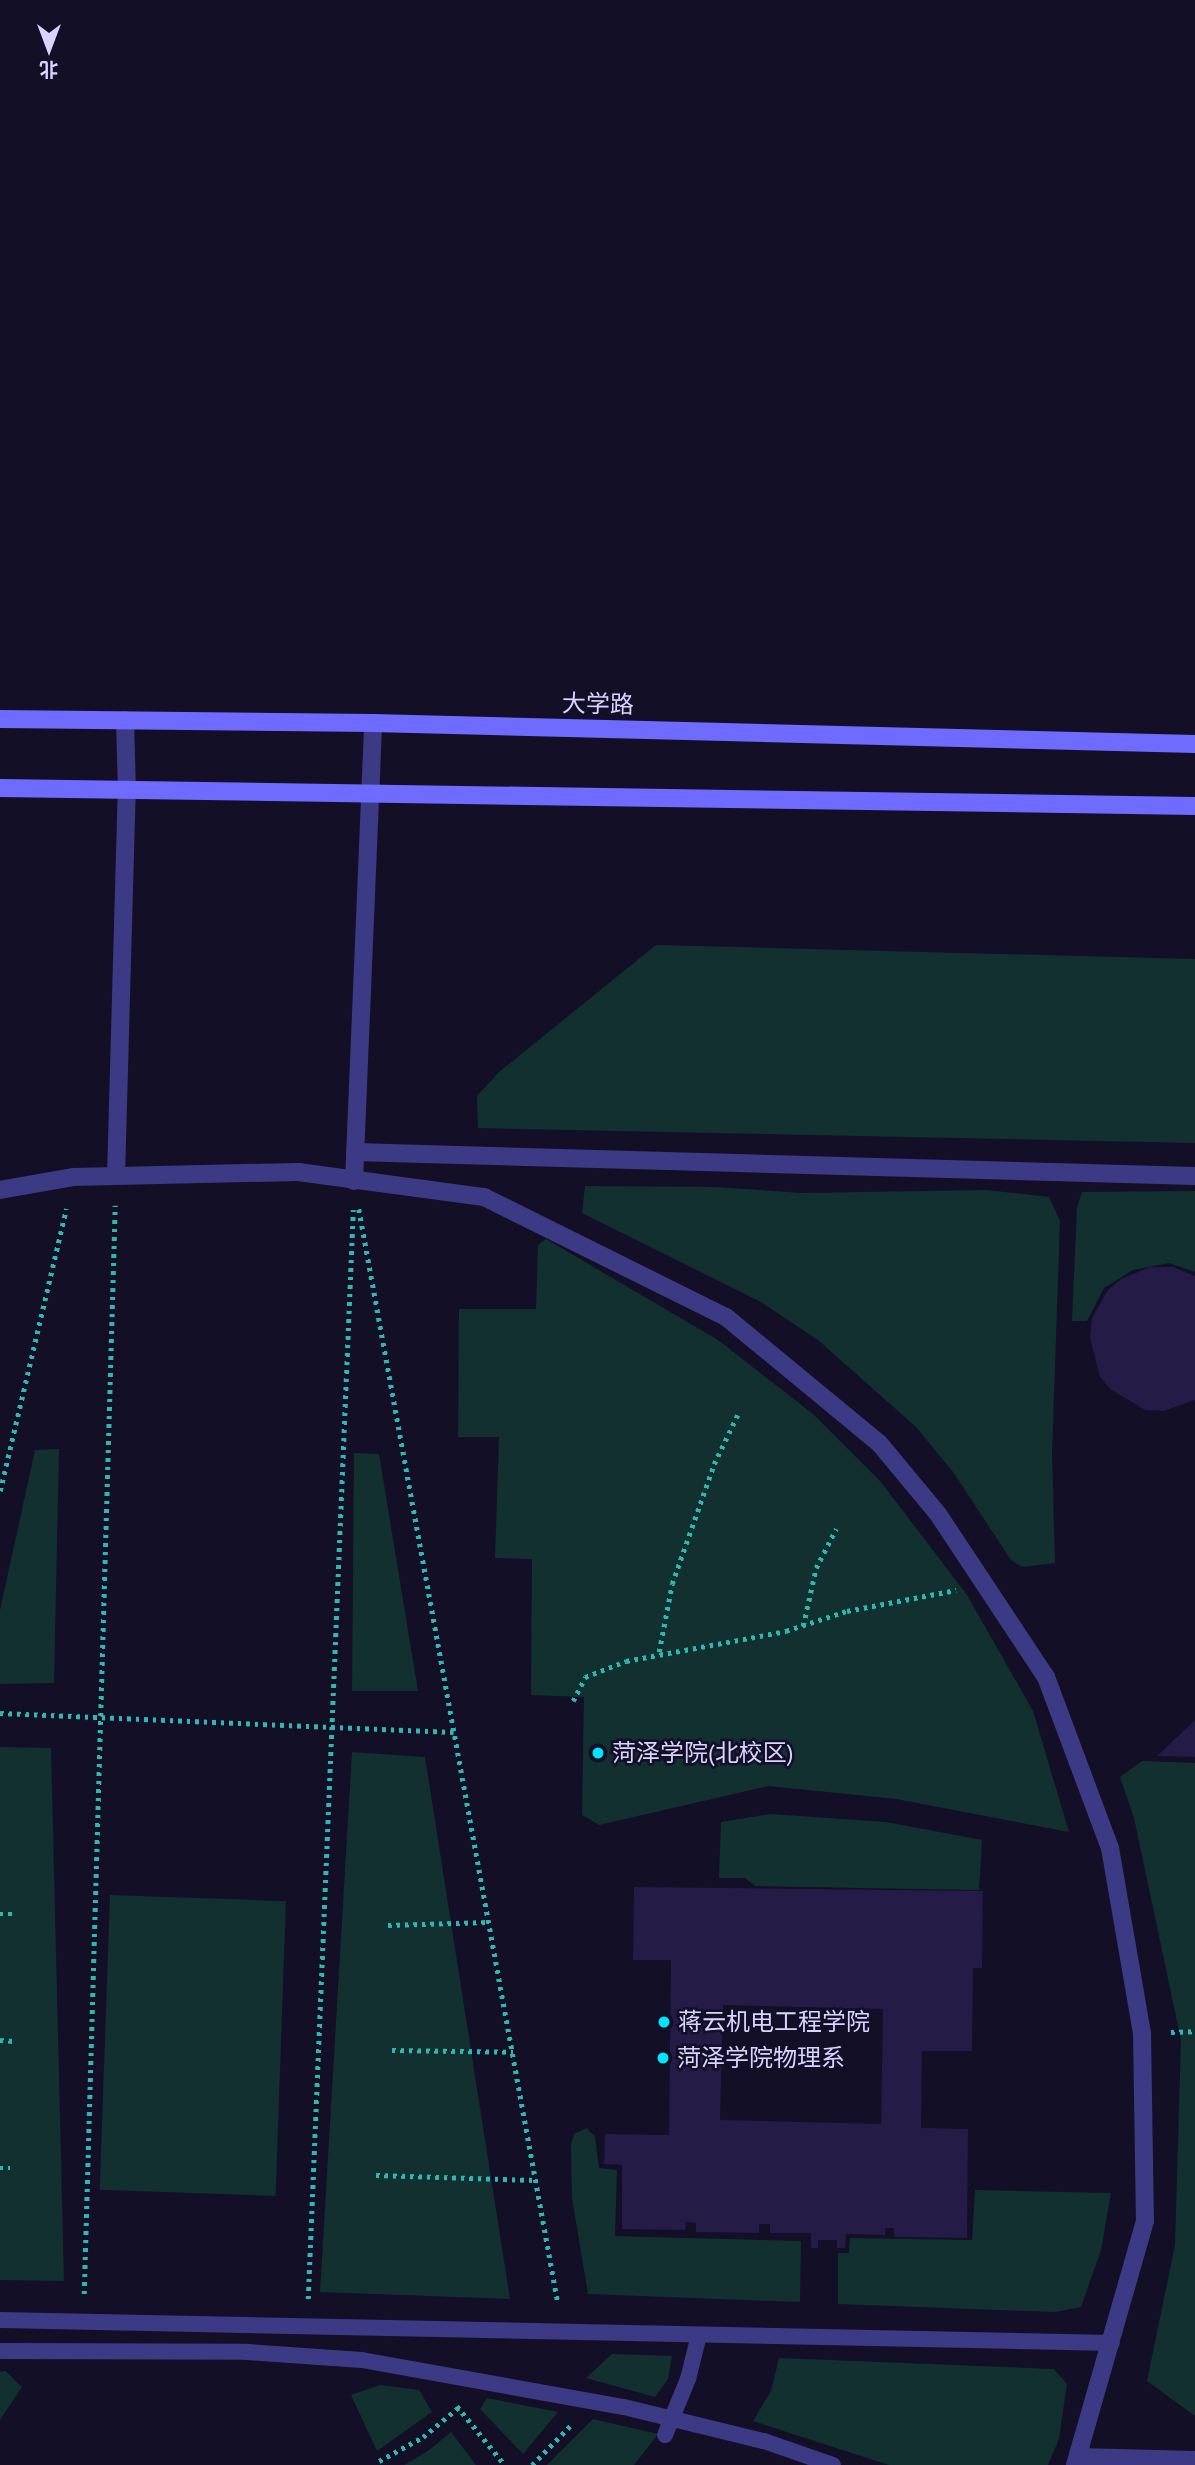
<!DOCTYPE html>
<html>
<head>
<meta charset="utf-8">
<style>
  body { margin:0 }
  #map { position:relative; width:1195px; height:2465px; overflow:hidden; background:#130f26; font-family:"PT Sans","Noto Sans SC",sans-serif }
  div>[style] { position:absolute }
  .green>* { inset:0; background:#12302f; transform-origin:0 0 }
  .building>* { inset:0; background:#241b47 }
  .path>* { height:4.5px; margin-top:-2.25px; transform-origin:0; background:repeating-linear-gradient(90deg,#2fb8b0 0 3.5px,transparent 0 8.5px) }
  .lane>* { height:16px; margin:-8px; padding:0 8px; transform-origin:8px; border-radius:8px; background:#3d3a85 }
  .street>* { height:18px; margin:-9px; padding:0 9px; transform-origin:9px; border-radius:9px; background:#3d3a85 }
  .secondary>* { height:18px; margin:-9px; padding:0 9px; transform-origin:9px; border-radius:9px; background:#6f6bff }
  .dots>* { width:19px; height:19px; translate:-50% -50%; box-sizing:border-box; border:4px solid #130f26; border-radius:50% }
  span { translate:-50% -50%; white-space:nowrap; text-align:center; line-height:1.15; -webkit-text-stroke:5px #130f26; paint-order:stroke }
  .street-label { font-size:24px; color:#d9d4ff }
  .poi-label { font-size:24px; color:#d9d4ff }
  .left { translate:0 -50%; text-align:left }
  .north { position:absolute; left:14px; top:14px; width:70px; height:70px; -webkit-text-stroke:5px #130f26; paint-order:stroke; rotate:180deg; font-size:19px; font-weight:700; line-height:28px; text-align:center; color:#d9d4ff }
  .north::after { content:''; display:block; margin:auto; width:24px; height:32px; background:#d9d4ff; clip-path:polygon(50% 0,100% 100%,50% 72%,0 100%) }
</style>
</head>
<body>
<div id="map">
  <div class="green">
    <div style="clip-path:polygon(656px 945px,1195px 959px,1195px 1143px,478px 1128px,477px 1096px,499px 1072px)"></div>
    <div style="clip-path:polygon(585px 1186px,716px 1187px,802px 1193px,987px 1190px,1049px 1197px,1060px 1221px,1052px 1453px,1055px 1563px,1022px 1567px,1011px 1560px,953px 1472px,916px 1427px,818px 1340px,761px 1302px,582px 1213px)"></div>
    <div style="clip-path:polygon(1195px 1191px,1195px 1272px,1169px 1263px,1133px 1270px,1104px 1288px,1087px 1321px,1072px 1321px,1077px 1207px,1082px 1192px)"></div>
    <div style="clip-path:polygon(546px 1239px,718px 1340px,813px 1414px,881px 1482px,967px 1595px,1033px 1711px,1069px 1832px,896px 1799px,768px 1786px,599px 1825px,582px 1815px,584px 1697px,531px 1695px,532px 1559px,495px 1558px,499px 1437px,458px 1437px,459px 1309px,536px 1309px,538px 1245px)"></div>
    <div style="clip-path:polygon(59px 1449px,54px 1683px,0 1684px,0 1610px,35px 1450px)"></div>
    <div style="clip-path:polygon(354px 1453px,379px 1454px,418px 1691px,352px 1691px)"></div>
    <div style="clip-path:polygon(0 1747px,51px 1748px,64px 2281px,0 2280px)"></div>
    <div style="clip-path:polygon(352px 1752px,425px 1757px,510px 2299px,320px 2292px)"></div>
    <div style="clip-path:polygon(1142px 1761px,1195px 1763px,1195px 2416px,1147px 2381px,1175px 2245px,1181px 2040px,1134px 1818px,1120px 1777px)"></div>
    <div style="clip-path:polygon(771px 1814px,886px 1822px,982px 1840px,979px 1890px,755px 1886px,745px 1878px,719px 1878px,721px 1822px)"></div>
    <div style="left:110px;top:1895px;width:176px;height:295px;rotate:2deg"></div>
    <div style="clip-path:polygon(587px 2128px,595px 2137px,599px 2168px,617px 2170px,615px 2236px,801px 2241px,800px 2302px,588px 2294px,572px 2198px,571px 2144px,574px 2134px)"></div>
    <div style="clip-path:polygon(975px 2190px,1111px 2193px,1101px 2250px,1081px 2307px,1055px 2312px,838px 2304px,838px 2253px,849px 2253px,850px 2238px,972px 2240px)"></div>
    <div style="clip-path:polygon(612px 2354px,672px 2356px,668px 2379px,655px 2397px,586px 2378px)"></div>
    <div style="clip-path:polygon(779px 2358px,1054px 2369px,1067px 2384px,1059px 2439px,1048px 2465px,889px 2465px,753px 2421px,771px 2391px)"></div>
    <div style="clip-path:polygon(5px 2371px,22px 2387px,0 2420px,0 2372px)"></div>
    <div style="clip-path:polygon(380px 2385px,419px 2390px,432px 2412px,377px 2451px,351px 2395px)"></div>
    <div style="clip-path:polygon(487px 2398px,558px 2412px,523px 2454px,480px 2409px)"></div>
    <div style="clip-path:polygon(593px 2419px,658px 2434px,634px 2465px,547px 2465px)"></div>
    <div style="clip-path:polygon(451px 2432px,476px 2465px,404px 2465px,428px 2451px)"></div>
  </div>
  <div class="building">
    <div style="clip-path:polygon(1150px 1267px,1173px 1267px,1195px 1276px,1195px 1400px,1164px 1411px,1145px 1410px,1110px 1389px,1100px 1377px,1090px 1338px,1092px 1318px,1108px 1290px,1121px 1279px)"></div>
    <div style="clip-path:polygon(1195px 1720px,1195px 1757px,1157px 1756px)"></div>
    <div style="clip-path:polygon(evenodd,634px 1887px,983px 1891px,982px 1968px,973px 1968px,972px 2051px,922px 2051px,921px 2128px,968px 2129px,967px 2238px,894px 2237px,894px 2228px,885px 2228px,885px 2235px,846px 2234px,845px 2248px,837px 2248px,837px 2240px,818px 2240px,818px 2248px,811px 2248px,811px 2233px,770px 2233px,770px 2224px,759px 2224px,759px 2233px,696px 2232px,696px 2223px,686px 2222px,685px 2230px,622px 2229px,622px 2165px,604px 2164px,605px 2134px,669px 2135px,671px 1960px,633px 1960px,634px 1887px,723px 2005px,883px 2009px,881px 2124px,720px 2120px,723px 2005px)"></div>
  </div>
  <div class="path">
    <div style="left:359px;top:1209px;width:1112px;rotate:79.69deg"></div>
    <div style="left:0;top:1491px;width:290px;rotate:-76.8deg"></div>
    <div style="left:803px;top:1626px;width:59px;rotate:-77.4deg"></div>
    <div style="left:816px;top:1568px;width:44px;rotate:-62.9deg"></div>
    <div style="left:659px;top:1652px;width:69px;rotate:-79.2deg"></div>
    <div style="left:672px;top:1584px;width:127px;rotate:-70.7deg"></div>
    <div style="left:714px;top:1464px;width:55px;rotate:-64.4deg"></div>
    <div style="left:573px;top:1701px;width:27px;rotate:-63deg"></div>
    <div style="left:585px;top:1677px;width:44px;rotate:-21.3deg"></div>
    <div style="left:626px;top:1661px;width:163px;rotate:-10.6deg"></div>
    <div style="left:786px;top:1631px;width:64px;rotate:-18.2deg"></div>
    <div style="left:847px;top:1611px;width:111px;rotate:-10.9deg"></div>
    <div style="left:0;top:1713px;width:454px;rotate:2.4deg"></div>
    <div style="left:0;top:1914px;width:12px"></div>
    <div style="left:388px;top:1925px;width:101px;rotate:-1.7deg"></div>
    <div style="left:1171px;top:2032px;width:24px;rotate:-2deg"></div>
    <div style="left:0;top:2040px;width:14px;rotate:4deg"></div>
    <div style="left:392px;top:2050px;width:121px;rotate:0.9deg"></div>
    <div style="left:0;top:2168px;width:10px"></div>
    <div style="left:376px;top:2175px;width:160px;rotate:1.8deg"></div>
    <div style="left:84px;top:2294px;width:1089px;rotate:-88.37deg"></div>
    <div style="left:308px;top:2299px;width:1090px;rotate:-87.63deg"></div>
    <div style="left:457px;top:2406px;width:76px;rotate:50.9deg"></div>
    <div style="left:379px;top:2461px;width:50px;rotate:-28.6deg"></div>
    <div style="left:423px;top:2437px;width:47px;rotate:-39.8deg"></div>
    <div style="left:532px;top:2465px;width:56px;rotate:-45.7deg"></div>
  </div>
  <div class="lane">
    <div style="left:0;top:2320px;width:1112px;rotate:1.18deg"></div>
    <div style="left:0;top:2351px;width:247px;rotate:0.2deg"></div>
    <div style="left:247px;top:2352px;width:115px;rotate:4deg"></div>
    <div style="left:362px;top:2360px;width:266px;rotate:10.2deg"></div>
    <div style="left:624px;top:2407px;width:144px;rotate:13.7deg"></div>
    <div style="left:764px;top:2441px;width:73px;rotate:19.2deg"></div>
    <div style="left:665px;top:2435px;width:61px;rotate:-67.7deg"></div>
    <div style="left:688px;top:2379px;width:45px;rotate:-76deg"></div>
  </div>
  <div class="street">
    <div style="left:355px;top:1152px;width:840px;rotate:1.64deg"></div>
    <div style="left:116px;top:1176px;width:384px;rotate:-88.4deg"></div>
    <div style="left:127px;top:792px;width:72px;rotate:-91.6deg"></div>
    <div style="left:354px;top:1181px;width:458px;rotate:-87.6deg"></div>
    <div style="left:0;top:1190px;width:74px;rotate:-10.1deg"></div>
    <div style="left:73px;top:1177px;width:225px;rotate:-1.3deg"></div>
    <div style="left:298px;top:1172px;width:188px;rotate:7.7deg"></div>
    <div style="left:484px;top:1197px;width:270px;rotate:26.4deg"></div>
    <div style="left:726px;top:1317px;width:198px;rotate:39.5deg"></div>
    <div style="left:879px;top:1443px;width:92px;rotate:50.3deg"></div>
    <div style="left:938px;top:1514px;width:196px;rotate:56.5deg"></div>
    <div style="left:1046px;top:1677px;width:183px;rotate:69.5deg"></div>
    <div style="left:1110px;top:1848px;width:188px;rotate:80.2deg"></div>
    <div style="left:1142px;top:2033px;width:188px;rotate:89.1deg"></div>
    <div style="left:1145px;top:2221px;width:254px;rotate:106deg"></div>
    <div style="left:1078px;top:2457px;width:117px;rotate:1.5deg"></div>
  </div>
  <div class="secondary">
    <div style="left:0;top:719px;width:373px;rotate:0.6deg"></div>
    <div style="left:373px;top:723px;width:822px;rotate:1.46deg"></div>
    <div style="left:0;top:788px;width:1195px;rotate:0.86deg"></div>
  </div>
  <div class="dots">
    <div style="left:598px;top:1753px;background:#00e5ff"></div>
    <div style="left:664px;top:2022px;background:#00e5ff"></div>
    <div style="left:663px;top:2058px;background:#00e5ff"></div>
  </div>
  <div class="street-label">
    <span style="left:598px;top:704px;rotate:1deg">大学路</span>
  </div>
  <div class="poi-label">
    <span class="left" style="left:612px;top:1753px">菏泽学院(北校区)</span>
    <span class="left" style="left:678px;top:2022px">蒋云机电工程学院</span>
    <span class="left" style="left:677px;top:2058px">菏泽学院物理系</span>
  </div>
  <div class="north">北</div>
</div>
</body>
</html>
